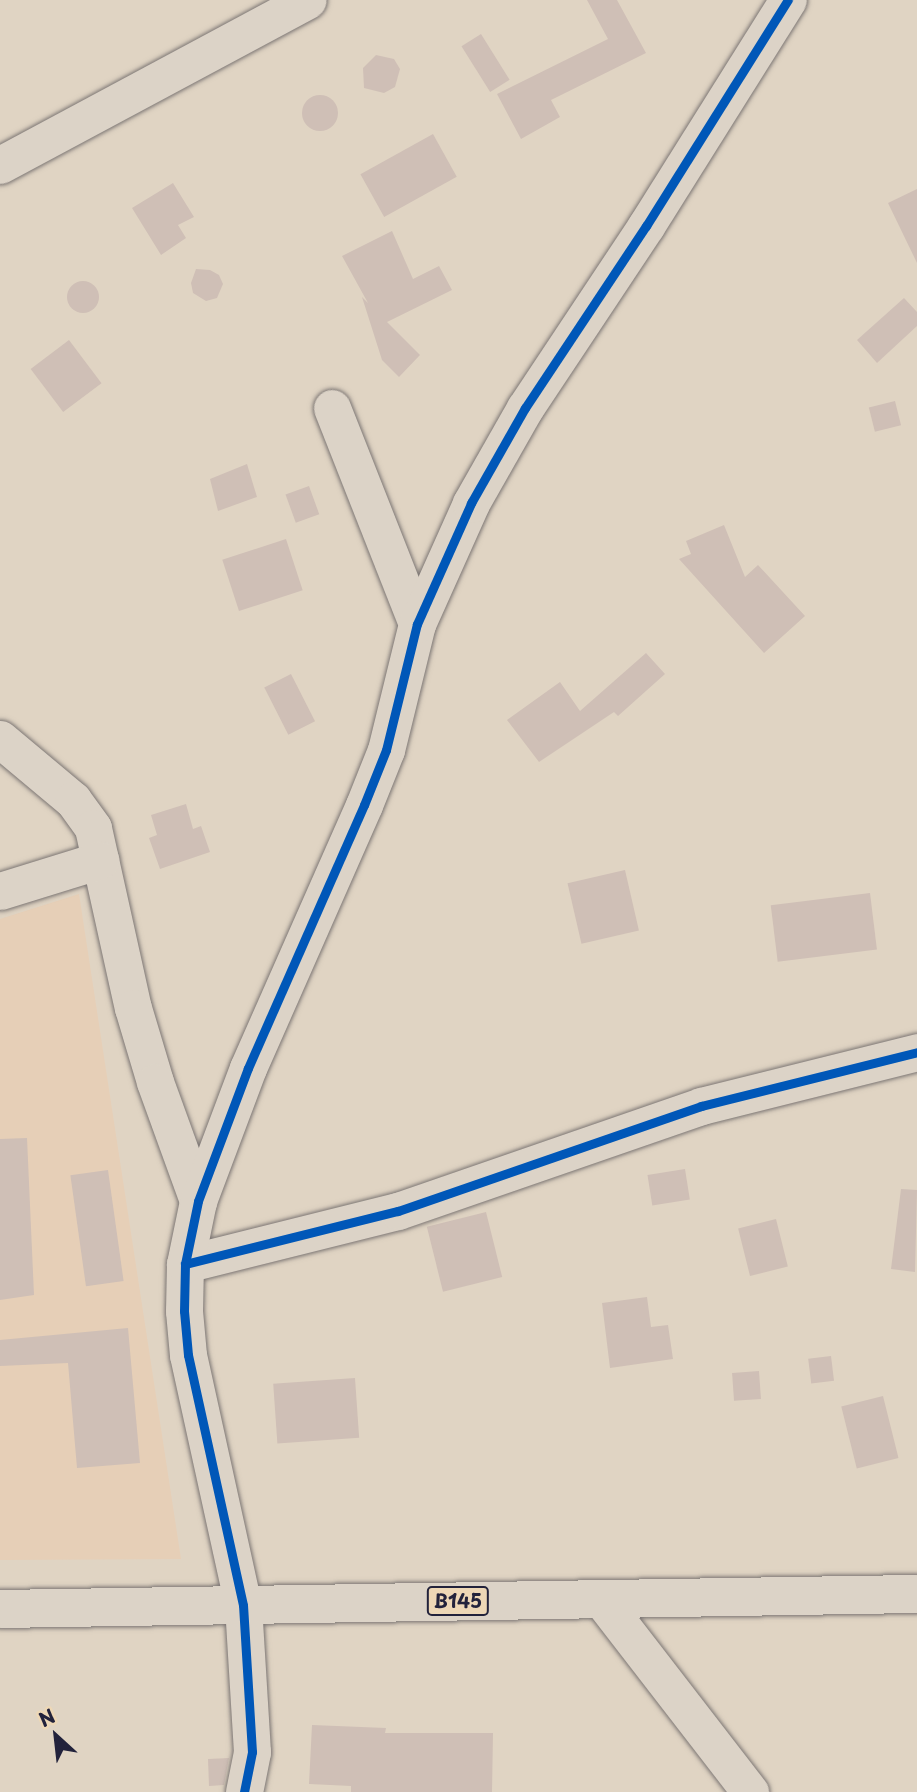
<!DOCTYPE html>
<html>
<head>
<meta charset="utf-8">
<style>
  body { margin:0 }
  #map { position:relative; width:917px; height:1792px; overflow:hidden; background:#e0d4c3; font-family:"Playpen Sans",sans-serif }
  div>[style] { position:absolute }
  .built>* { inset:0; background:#e6cfb7 }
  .building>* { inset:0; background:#cfbfb6; transform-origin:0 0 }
  .round { border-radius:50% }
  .roads { filter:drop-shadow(0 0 2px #7c7674) drop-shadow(0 0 2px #7c7674) }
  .street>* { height:37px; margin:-18.5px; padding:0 18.5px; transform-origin:18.5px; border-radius:18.5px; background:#dcd3c7 }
  .primary>* { height:38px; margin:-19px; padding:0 19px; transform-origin:19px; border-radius:19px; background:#dcd3c7 }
  .cycleway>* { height:9px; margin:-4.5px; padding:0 4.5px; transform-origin:4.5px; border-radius:4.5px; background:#0057b8 }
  span { translate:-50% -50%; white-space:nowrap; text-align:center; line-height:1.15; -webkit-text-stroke:5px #edd7b6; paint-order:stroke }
  .shield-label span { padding:2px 5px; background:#edd7b6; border:2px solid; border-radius:5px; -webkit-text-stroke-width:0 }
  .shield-label { font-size:19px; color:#22223b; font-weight:700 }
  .north { position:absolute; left:21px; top:1701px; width:70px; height:70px; -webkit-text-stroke:5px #edd7b6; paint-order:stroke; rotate:333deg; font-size:19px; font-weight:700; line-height:28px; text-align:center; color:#22223b }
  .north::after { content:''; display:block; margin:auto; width:24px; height:32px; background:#22223b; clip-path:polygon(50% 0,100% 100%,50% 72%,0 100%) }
</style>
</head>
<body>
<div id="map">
  <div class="built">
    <div style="clip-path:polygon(79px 894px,181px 1559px,0 1560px,0 919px)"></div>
  </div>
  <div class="building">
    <div style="clip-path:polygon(587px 0,617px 0,646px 53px,551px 100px,560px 117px,521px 139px,497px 94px,608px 39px)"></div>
    <div style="left:481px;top:34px;width:54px;height:23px;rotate:58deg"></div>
    <div style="clip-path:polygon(376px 55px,394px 59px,400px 69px,395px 87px,384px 93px,364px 88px,363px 68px)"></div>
    <div class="round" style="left:302px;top:95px;width:36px;height:36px"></div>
    <div style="left:433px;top:134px;width:49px;height:83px;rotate:61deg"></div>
    <div style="clip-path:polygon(173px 183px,194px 217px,178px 225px,186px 238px,161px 255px,132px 208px)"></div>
    <div style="clip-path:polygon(917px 189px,917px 263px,888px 203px)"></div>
    <div style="clip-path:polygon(392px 231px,413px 279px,439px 266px,452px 290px,387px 322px,420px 355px,399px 377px,382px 360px,362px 297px,368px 303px,342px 256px)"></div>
    <div style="clip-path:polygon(196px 269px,210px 270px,219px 275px,223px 284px,217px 298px,206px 301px,193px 293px,191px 283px)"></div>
    <div class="round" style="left:67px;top:281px;width:32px;height:32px"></div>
    <div style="clip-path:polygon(904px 298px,917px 312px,917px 326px,877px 363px,857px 340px)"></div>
    <div style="left:69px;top:340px;width:54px;height:48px;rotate:53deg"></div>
    <div style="left:895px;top:401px;width:25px;height:27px;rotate:76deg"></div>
    <div style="clip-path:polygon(247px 464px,257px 497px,218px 511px,210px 479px)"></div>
    <div style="left:309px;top:486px;width:30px;height:25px;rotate:70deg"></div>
    <div style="clip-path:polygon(724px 525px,745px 577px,758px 565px,805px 616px,764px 653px,679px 559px,691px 554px,686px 541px)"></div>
    <div style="left:286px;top:539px;width:54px;height:67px;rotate:72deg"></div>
    <div style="clip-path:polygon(646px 653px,665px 674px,618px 716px,614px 712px,539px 762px,507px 720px,560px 682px,580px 711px)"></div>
    <div style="left:291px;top:674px;width:53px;height:30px;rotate:63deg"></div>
    <div style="clip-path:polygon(186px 804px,193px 829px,201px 826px,210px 852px,160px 869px,149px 838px,157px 835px,151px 815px)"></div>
    <div style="left:625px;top:870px;width:62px;height:59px;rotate:77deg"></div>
    <div style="left:870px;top:893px;width:57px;height:100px;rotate:83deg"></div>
    <div style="clip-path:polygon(27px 1138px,34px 1295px,0 1300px,0 1139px)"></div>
    <div style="left:685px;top:1169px;width:31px;height:38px;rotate:81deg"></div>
    <div style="left:108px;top:1170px;width:112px;height:38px;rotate:82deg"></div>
    <div style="clip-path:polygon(901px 1189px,917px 1190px,915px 1272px,891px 1269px)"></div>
    <div style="left:486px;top:1212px;width:67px;height:61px;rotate:76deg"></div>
    <div style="left:776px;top:1219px;width:49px;height:39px;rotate:76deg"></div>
    <div style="clip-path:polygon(647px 1297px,651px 1327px,668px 1325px,673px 1359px,610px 1368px,602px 1303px)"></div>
    <div style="clip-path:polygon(128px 1328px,140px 1463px,77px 1468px,68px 1363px,0 1366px,0 1340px)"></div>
    <div style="left:831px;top:1356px;width:25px;height:23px;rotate:83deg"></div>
    <div style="left:759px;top:1371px;width:28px;height:27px;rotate:86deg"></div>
    <div style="left:355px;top:1378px;width:60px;height:82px;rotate:86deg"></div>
    <div style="left:883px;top:1396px;width:64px;height:43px;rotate:76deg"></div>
    <div style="clip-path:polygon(312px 1725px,386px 1728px,385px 1733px,493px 1733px,492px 1792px,351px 1792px,351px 1786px,309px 1784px)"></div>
    <div style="clip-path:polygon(229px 1758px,224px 1785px,209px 1786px,208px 1759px)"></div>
  </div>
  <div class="roads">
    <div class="street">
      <div style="left:0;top:165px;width:349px;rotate:-28.2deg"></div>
      <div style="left:332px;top:408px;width:232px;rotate:68.5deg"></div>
      <div style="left:0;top:739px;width:95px;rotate:39.9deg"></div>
      <div style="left:73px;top:800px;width:34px;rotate:54deg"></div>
      <div style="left:93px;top:828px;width:184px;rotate:77.5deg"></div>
      <div style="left:133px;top:1008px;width:77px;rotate:73.4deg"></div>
      <div style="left:155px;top:1082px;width:127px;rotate:70.1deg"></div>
      <div style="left:0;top:891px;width:105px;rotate:-17.2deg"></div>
      <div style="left:185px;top:1264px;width:219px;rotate:-14deg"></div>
      <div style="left:398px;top:1211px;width:321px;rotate:-19.1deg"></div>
      <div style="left:701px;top:1106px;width:223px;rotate:-14deg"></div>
      <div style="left:601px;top:1599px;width:244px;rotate:52.3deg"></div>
      <div style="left:244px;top:1792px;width:41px;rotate:-78.7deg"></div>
      <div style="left:252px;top:1752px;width:147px;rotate:-93.5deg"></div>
      <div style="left:243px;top:1605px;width:256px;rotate:-102.4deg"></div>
      <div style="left:188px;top:1355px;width:44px;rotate:-95.2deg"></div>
      <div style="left:184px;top:1311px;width:47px;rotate:-88.8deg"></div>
      <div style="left:185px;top:1264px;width:64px;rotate:-78.3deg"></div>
      <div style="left:198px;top:1201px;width:142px;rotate:-69.4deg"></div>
      <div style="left:248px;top:1068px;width:287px;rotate:-66.2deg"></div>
      <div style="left:364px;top:805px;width:59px;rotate:-68.2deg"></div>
      <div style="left:386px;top:750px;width:130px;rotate:-76.2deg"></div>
      <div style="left:417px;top:624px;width:133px;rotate:-65.9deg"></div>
      <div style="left:471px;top:503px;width:109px;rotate:-60.4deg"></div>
      <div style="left:525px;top:408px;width:219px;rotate:-56.4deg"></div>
      <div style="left:646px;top:226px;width:267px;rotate:-57.9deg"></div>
    </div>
    <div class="primary">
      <div style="left:0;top:1609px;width:917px;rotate:-0.94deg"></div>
    </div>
  </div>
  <div class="cycleway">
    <div style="left:185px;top:1264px;width:219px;rotate:-14deg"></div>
    <div style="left:398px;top:1211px;width:321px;rotate:-19.1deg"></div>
    <div style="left:701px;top:1106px;width:223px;rotate:-14deg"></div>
    <div style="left:244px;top:1792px;width:41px;rotate:-78.7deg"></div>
    <div style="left:252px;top:1752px;width:147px;rotate:-93.5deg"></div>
    <div style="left:243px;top:1605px;width:256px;rotate:-102.4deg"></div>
    <div style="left:188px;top:1355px;width:44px;rotate:-95.2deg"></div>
    <div style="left:184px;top:1311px;width:47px;rotate:-88.8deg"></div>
    <div style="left:185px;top:1264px;width:64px;rotate:-78.3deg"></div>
    <div style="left:198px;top:1201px;width:142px;rotate:-69.4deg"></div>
    <div style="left:248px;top:1068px;width:287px;rotate:-66.2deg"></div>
    <div style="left:364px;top:805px;width:59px;rotate:-68.2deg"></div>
    <div style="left:386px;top:750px;width:130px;rotate:-76.2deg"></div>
    <div style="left:417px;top:624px;width:133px;rotate:-65.9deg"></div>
    <div style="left:471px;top:503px;width:109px;rotate:-60.4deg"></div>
    <div style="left:525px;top:408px;width:219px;rotate:-56.4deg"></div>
    <div style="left:646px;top:226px;width:267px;rotate:-57.9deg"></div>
  </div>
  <div class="shield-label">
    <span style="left:458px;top:1601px">B145</span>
  </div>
  <div class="north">N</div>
</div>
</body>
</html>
